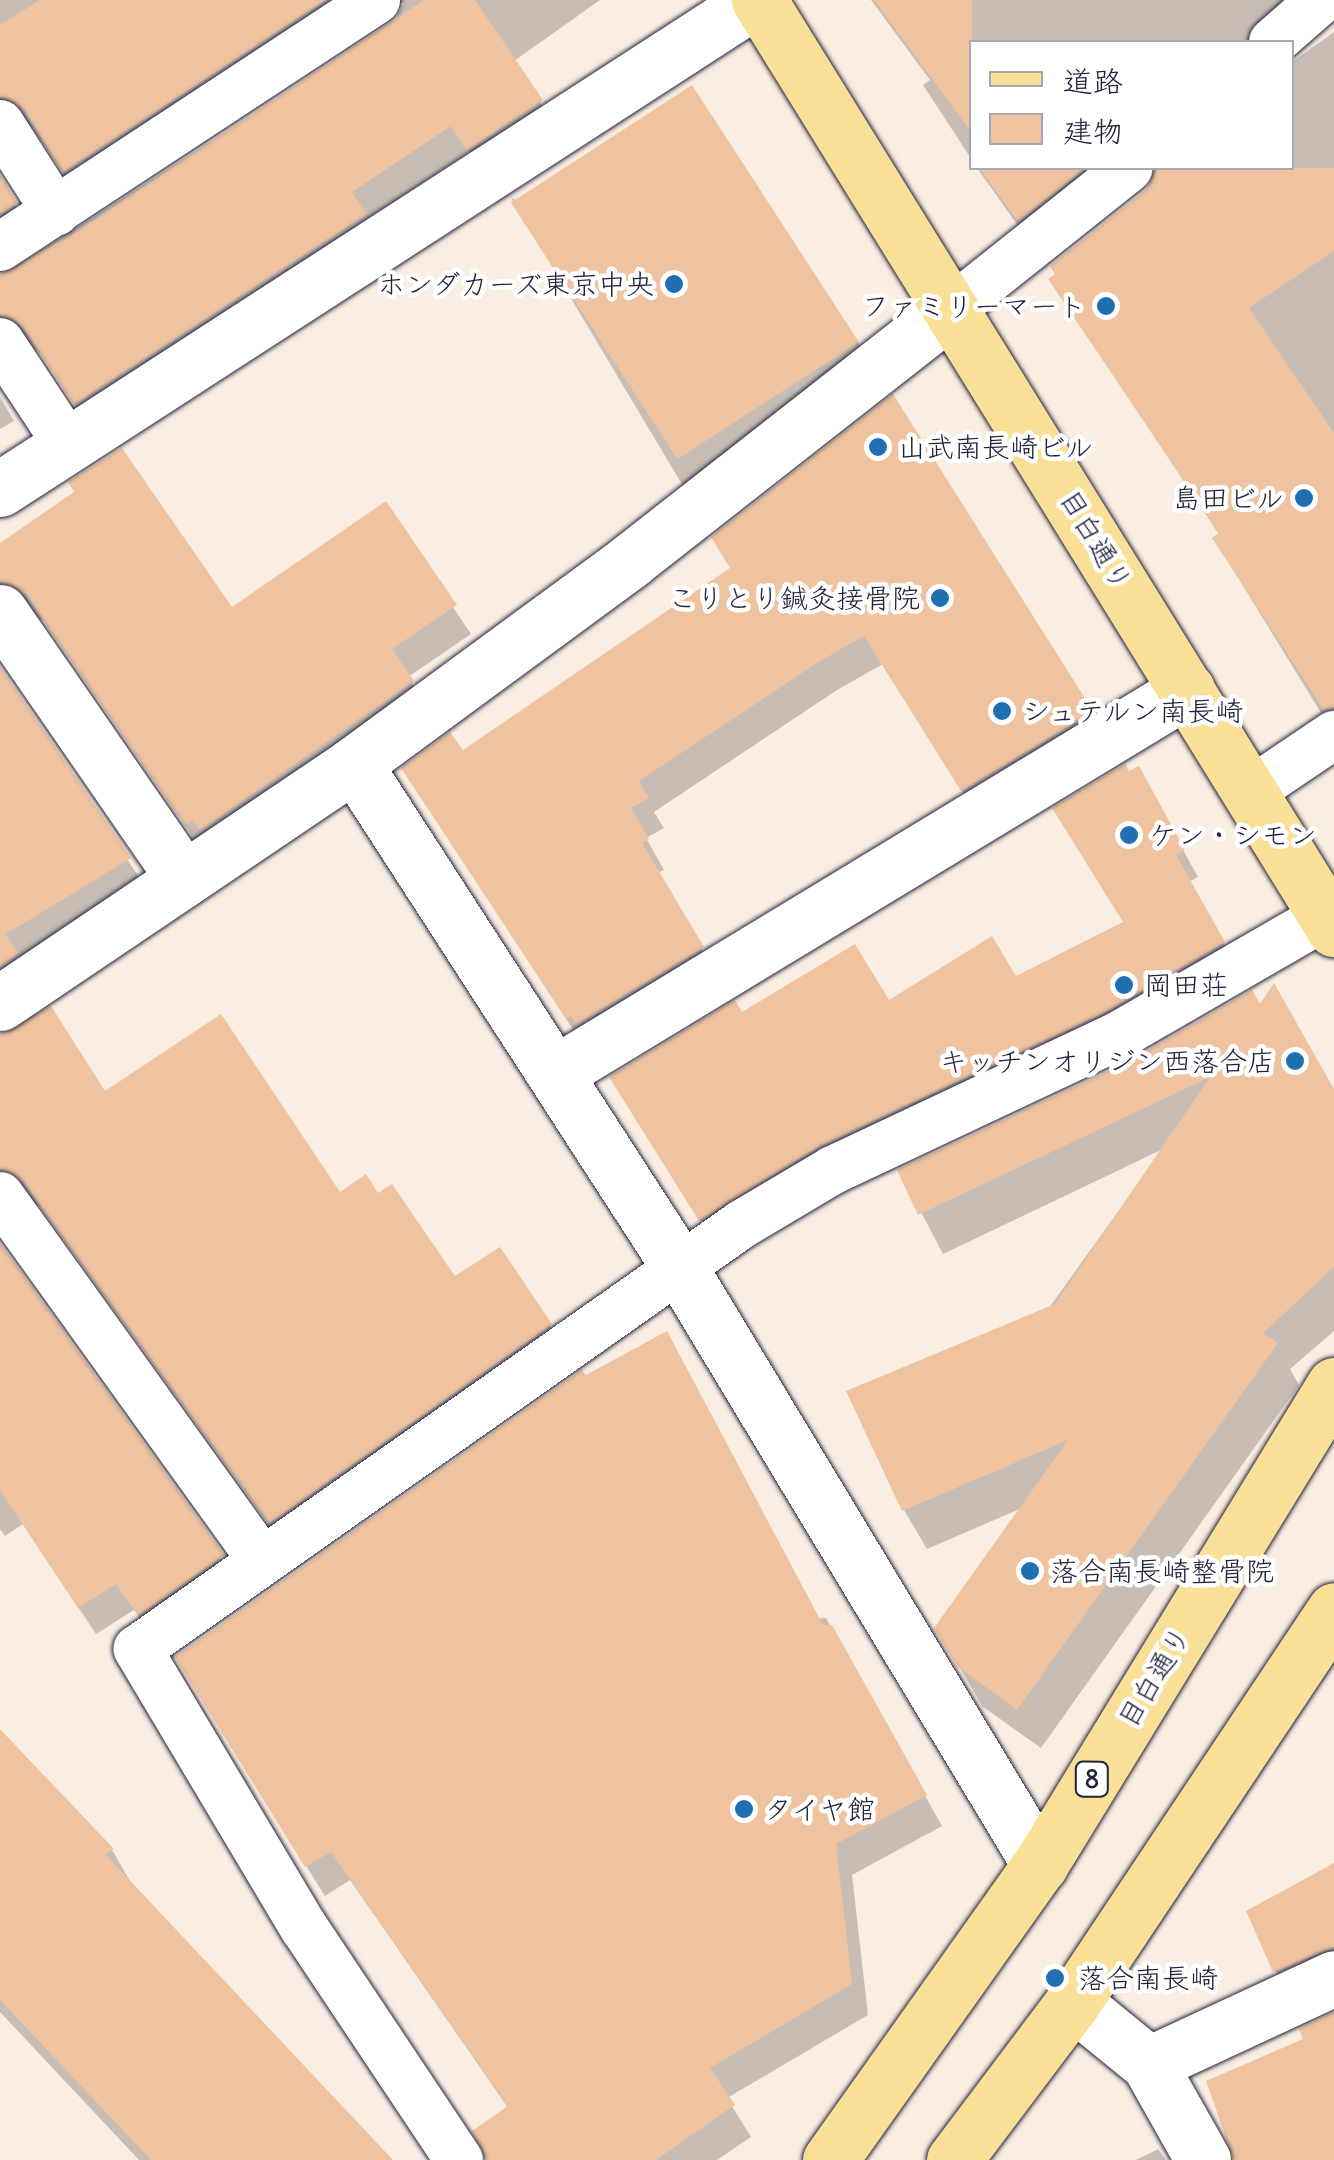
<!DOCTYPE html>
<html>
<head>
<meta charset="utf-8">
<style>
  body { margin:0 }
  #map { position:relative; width:1334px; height:2160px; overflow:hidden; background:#faede2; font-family:Delius,"Klee One",sans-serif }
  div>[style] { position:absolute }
  .shadow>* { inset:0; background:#0003 }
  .building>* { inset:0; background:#efc39f; transform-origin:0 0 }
  .roads { filter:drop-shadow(0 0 2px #22223b) drop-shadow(0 0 2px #22223b) }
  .service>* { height:48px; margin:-24px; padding:0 24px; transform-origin:24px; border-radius:24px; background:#fff }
  .minor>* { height:55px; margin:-27.5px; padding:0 27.5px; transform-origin:27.5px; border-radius:27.5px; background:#fff }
  .primary>* { height:55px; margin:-27.5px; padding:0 27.5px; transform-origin:27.5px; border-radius:27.5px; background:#fadf96 }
  .dots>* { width:28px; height:28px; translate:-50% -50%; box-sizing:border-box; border:5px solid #fff; border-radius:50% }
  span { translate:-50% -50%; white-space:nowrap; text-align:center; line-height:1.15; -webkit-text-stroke:9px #fff; paint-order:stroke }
  .shield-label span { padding:2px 8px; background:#fff; border:2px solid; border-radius:8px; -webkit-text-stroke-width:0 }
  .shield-label { font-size:25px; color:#22223b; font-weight:700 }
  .poi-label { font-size:28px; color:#22223b }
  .right { translate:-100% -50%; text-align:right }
  .left { translate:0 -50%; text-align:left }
  .street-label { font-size:28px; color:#22223b }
  .legend { position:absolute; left:969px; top:40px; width:325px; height:130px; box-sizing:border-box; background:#fff; border:2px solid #a7a7b1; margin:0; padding:12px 18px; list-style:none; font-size:30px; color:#22223b }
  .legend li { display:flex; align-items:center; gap:20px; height:50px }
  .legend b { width:50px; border:2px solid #a7a7b1 }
</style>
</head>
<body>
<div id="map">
  <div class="shadow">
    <div style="clip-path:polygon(0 0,600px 0,514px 61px,557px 129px,485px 176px,469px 152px,367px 219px,92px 430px,41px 354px,29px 344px,0 348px,0 277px,393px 25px,404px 3px,377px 4px,81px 199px,32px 127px,0 129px)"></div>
    <div style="clip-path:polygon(871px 0,1301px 0,1292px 42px,972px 42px,972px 160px,923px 85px,930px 80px)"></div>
    <div style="clip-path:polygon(1334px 32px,1334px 734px,1237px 576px,1220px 536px,1051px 280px,1156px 180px,1135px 183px,1041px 258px,977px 168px,1292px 168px,1292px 62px)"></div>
    <div style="clip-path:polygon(0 180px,31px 232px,0 255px)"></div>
    <div style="clip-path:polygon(511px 198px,858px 342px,872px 367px,695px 506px)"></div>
    <div style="clip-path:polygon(0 397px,14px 421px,0 429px)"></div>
    <div style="clip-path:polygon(385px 505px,471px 634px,408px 677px,428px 710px,203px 851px,44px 621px,13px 608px,0 618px,0 546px,231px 610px)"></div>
    <div style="clip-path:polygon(733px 569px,1091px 712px,1108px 741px,980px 819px,883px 664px,837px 690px,654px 812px,664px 828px,646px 838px,664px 870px,657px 873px,718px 977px,585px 1048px,404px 769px,462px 754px)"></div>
    <div style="clip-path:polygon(0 671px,145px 886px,0 1007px)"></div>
    <div style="clip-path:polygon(1153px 796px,1198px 877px,1189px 882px,1238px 969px,716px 1245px,628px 1104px,741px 1015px,888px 1003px,1015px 979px,1126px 924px)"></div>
    <div style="clip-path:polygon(0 1035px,104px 1095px,339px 1195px,378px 1196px,454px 1280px,550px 1326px,565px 1353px,287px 1549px,41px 1208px,28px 1198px,0 1201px)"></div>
    <div style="clip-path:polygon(1129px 1064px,1334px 1093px,1334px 1331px,1290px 1369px,1299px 1385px,1041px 1748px,982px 1706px,937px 1628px,1022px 1508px,927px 1549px,904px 1510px,1163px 1149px,943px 1254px,900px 1172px)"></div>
    <div style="clip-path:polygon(0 1247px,238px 1584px,156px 1641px,134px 1610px,96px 1634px,23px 1524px,5px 1536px,0 1529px)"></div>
    <div style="clip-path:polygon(826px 1618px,942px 1826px,852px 1875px,868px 2015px,727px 2098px,751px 2137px,717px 2160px,493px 2160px,509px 2109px,350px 1880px,325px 1896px,195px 1688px)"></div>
    <div style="clip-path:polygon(0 1733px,112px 1850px,134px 1888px,390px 2160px,139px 2160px,0 2012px)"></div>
    <div style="clip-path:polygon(1334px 1866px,1334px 1993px,1297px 2007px,1275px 1971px)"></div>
    <div style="clip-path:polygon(1158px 2149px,1166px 2160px,1136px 2160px)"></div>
  </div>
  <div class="building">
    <div style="clip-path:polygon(40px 0,324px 0,324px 1px,63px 172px,23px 108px,0 97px,0 25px)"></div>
    <div style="clip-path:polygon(424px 0,475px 0,543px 100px,467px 150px,451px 126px,352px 192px,366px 214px,74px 404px,23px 327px,0 315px,0 274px,72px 235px)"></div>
    <div style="clip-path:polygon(874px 0,972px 0,972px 133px)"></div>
    <div style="left:692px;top:85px;width:306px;height:216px;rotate:57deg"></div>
    <div style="clip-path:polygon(979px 168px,1085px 168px,1018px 221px)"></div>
    <div style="clip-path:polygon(1156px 168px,1334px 168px,1334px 251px,1249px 308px,1334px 433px,1334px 708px,1324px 710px,1212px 538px,1219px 533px,1048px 279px,1055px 274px,1050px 266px,1146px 190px)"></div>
    <div style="clip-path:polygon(0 175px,17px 203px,0 214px)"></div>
    <div style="clip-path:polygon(893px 394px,1093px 711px,961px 791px,864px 636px,820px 661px,639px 781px,649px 798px,631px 808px,649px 839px,642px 843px,704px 947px,576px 1024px,571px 1016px,566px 1019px,401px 768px,450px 732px,463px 750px,730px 568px,711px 537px)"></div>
    <div style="clip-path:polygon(122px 448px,232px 607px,386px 501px,457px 605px,392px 649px,414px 681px,200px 830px,193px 820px,185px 825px,26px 594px,0 581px,0 543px,74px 492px,68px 482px)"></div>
    <div style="clip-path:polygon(0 667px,131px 858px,6px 934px,18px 953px,0 965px)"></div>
    <div style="clip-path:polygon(1125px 764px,1129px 771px,1139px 766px,1185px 850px,1176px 855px,1225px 942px,1103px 1013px,819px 1146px,699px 1221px,609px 1077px,735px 1000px,742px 1012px,855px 944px,889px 1000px,992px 936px,1016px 976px,1123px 922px,1052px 808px)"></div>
    <div style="clip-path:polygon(1274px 983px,1334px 1089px,1334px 1267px,1263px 1333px,1278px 1343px,1017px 1710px,957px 1666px,934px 1628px,1068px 1440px,902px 1511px,846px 1391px,1055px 1304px,1210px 1077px,918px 1215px,897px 1170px,1128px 1062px,1252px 990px,1260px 1004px)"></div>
    <div style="clip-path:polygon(51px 1006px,105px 1091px,221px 1014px,340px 1192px,366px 1174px,378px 1193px,392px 1184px,455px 1276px,500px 1247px,552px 1324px,269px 1523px,22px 1180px,0 1169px,0 1034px)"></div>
    <div style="clip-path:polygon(0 1243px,224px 1555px,138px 1615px,116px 1584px,78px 1608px,0 1490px)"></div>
    <div style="clip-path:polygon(667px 1331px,823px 1625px,832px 1625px,927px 1795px,836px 1844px,852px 1984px,710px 2068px,735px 2105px,656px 2160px,486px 2160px,472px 2131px,508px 2106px,331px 1852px,305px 1867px,175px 1657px,582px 1370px,586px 1375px)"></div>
    <div style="clip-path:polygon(0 1729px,114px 1849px,105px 1854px,393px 2160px,151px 2160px,0 2000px)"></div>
    <div style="clip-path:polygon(1334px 1863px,1334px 1947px,1273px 1972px,1246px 1911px)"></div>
    <div style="clip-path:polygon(1334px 2012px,1334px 2160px,1234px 2160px,1206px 2081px,1303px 2039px,1299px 2029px)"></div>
  </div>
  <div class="roads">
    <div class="service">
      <div style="left:1273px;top:42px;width:64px;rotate:-41.2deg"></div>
      <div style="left:0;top:124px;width:104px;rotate:57.5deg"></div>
      <div style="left:0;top:247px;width:450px;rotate:-33.3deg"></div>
      <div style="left:954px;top:307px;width:223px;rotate:-38.5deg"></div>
      <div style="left:0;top:342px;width:123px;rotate:56.6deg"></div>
      <div style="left:1248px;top:793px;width:104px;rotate:-34deg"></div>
      <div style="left:0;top:1196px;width:448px;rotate:54.3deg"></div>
      <div style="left:459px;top:2160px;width:279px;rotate:-123.7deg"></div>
      <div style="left:304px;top:1928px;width:325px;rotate:-120.8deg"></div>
      <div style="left:138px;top:1649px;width:739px;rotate:-35.13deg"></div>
      <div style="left:742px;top:1224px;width:106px;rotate:-30.7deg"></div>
      <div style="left:833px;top:1170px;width:313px;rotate:-25.2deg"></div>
      <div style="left:1116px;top:1037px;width:242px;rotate:-30deg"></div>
    </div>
    <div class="minor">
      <div style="left:0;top:489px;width:900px;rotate:-32.9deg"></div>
      <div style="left:0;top:612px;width:324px;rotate:55.4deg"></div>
      <div style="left:354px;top:764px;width:597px;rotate:57.11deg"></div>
      <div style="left:678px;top:1265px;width:701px;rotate:58.9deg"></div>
      <div style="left:0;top:1003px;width:427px;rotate:-34deg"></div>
      <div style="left:354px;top:764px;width:343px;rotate:-36.3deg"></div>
      <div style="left:630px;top:561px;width:412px;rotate:-38.1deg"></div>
      <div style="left:557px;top:1072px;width:737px;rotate:-31.23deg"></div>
      <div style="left:1073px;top:2002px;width:98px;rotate:39.2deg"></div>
      <div style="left:1149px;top:2064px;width:110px;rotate:60.6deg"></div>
      <div style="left:1149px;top:2064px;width:204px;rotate:-24.9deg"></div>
    </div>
    <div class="primary">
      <div style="left:759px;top:0;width:1093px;rotate:58.24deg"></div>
      <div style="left:830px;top:2160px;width:362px;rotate:-54.6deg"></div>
      <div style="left:1040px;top:1865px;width:563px;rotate:-58.51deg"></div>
      <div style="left:954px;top:2160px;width:198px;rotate:-53deg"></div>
      <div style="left:1073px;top:2002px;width:471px;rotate:-56.3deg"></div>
    </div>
  </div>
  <div class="dots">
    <div style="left:674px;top:284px;background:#1f6fb2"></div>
    <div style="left:1106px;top:306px;background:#1f6fb2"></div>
    <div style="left:878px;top:447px;background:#1f6fb2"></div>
    <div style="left:1304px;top:498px;background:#1f6fb2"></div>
    <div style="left:940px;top:598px;background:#1f6fb2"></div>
    <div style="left:1002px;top:711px;background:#1f6fb2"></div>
    <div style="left:1129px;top:835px;background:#1f6fb2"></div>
    <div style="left:1124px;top:985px;background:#1f6fb2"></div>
    <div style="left:1295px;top:1061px;background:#1f6fb2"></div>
    <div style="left:1030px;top:1571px;background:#1f6fb2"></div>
    <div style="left:744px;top:1809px;background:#1f6fb2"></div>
    <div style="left:1055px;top:1978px;background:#1f6fb2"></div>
  </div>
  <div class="shield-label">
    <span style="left:1092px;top:1779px">8</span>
  </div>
  <div class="poi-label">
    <span class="right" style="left:654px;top:284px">ホンダカーズ東京中央</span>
    <span class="right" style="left:1086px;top:306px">ファミリーマート</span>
    <span class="left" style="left:898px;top:447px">山武南長崎ビル</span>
    <span class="right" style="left:1284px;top:498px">島田ビル</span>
    <span class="right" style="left:920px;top:598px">こりとり鍼灸接骨院</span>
    <span class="left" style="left:1022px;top:711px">シュテルン南長崎</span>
    <span class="left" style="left:1149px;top:835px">ケン・シモン</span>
    <span class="left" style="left:1144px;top:985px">岡田荘</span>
    <span class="right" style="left:1275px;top:1061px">キッチンオリジン西落合店</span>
    <span class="left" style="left:1050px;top:1571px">落合南長崎整骨院</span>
    <span class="left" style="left:764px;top:1809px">タイヤ館</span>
    <span class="left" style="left:1078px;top:1978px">落合南長崎</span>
  </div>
  <div class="street-label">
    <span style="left:1096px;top:540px;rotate:59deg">目白通り</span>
    <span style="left:1154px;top:1677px;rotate:-59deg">目白通り</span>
  </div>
  <ul class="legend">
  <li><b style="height:12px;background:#fadf96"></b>道路</li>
  <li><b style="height:28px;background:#efc39f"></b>建物</li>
  </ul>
</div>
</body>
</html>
